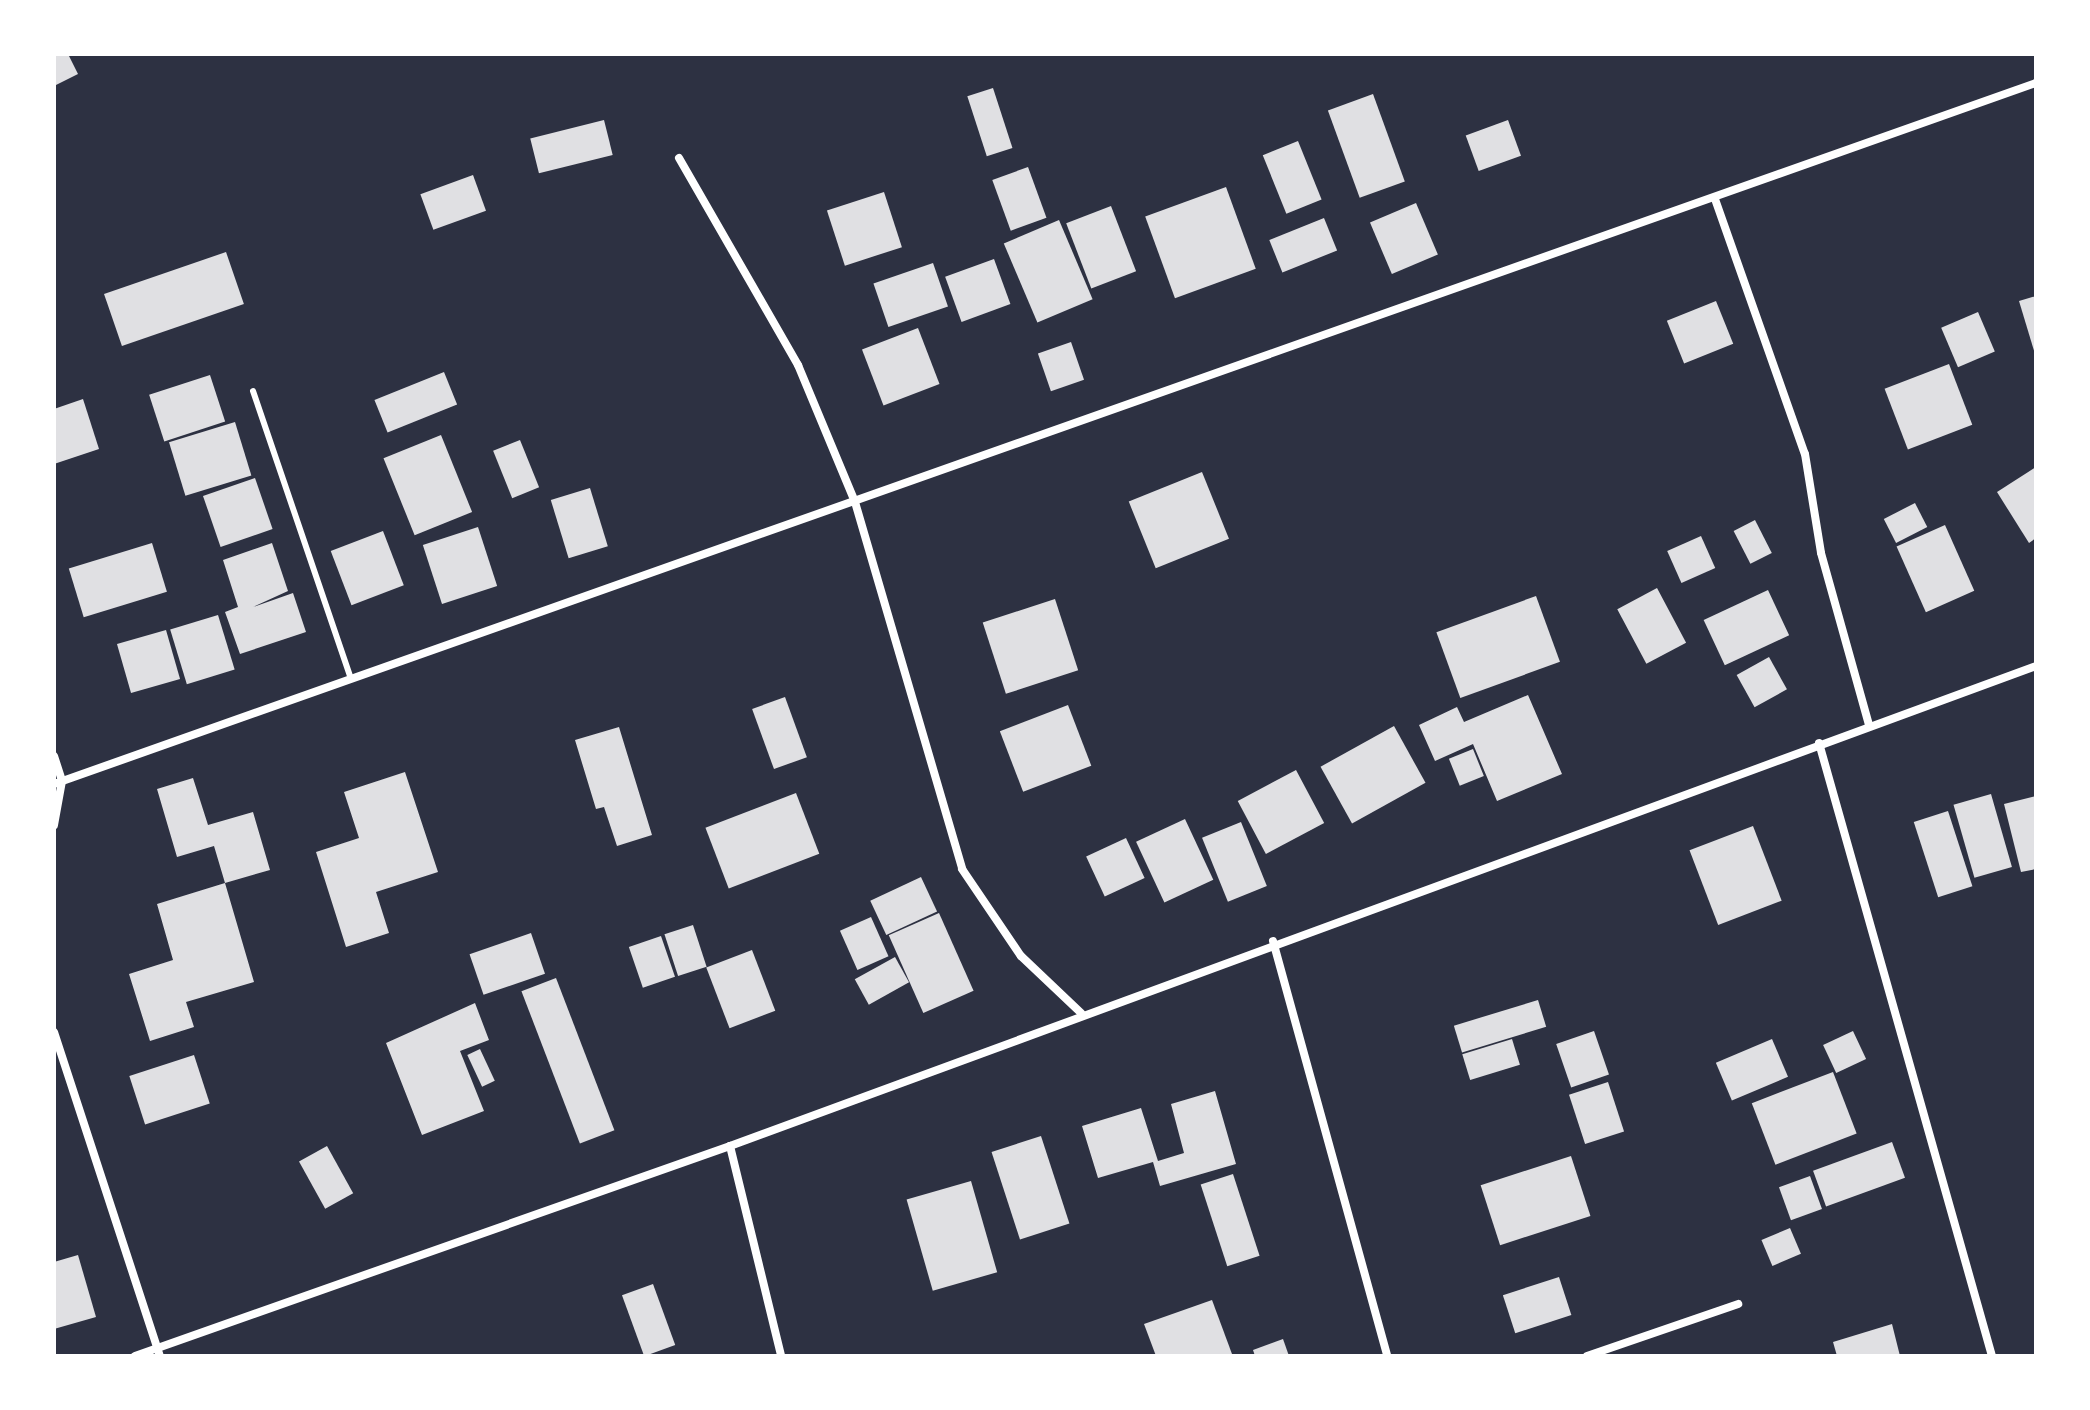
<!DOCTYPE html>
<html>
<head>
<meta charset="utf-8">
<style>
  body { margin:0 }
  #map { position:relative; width:2090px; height:1410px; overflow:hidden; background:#2d3142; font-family:Ubuntu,sans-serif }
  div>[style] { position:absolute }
  .building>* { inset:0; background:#e0e0e3; transform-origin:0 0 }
  .service>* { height:6px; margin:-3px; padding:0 3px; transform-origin:3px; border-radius:3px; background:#fff }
  .minor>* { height:8px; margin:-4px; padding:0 4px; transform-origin:4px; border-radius:4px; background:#fff }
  span { translate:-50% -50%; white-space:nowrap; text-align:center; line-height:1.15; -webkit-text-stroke:6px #fff; paint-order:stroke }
  .frame { position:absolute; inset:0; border:56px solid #fff; pointer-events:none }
</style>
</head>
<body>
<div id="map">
  <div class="building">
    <div style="clip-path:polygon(54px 54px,68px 54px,78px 74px,54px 86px)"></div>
    <div style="left:993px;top:88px;width:63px;height:27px;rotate:72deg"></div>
    <div style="left:1373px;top:94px;width:93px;height:48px;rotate:70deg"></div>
    <div style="left:604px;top:120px;width:36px;height:76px;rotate:76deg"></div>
    <div style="left:1508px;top:120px;width:38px;height:45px;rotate:70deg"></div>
    <div style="left:1298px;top:141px;width:63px;height:38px;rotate:68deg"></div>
    <div style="left:1028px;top:167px;width:54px;height:38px;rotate:70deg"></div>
    <div style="left:473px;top:175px;width:38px;height:56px;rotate:70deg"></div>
    <div style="left:1226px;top:187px;width:87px;height:86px;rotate:70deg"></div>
    <div style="left:884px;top:192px;width:58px;height:60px;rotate:72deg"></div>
    <div style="left:1416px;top:203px;width:56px;height:50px;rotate:67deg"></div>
    <div style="left:1111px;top:206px;width:70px;height:48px;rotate:69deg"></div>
    <div style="left:1324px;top:218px;width:35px;height:59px;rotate:68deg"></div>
    <div style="left:1059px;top:220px;width:86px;height:60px;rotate:67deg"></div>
    <div style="left:226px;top:252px;width:55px;height:129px;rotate:71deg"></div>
    <div style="left:994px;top:259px;width:48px;height:52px;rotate:70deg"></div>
    <div style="left:933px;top:263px;width:46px;height:63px;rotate:71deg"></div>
    <div style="clip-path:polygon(2036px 296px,2036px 354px,2035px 354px,2019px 301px)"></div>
    <div style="left:1716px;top:301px;width:46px;height:53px;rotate:68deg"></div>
    <div style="left:1978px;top:312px;width:43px;height:40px;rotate:67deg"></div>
    <div style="left:918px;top:328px;width:60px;height:60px;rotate:69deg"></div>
    <div style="left:1071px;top:342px;width:40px;height:35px;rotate:71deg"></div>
    <div style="left:1949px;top:364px;width:65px;height:69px;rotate:69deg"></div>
    <div style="left:444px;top:372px;width:35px;height:75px;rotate:68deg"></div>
    <div style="left:210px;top:375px;width:49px;height:64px;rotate:72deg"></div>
    <div style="clip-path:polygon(83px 399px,99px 449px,54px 464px,54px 409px)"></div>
    <div style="left:235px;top:422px;width:56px;height:69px;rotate:73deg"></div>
    <div style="left:441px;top:435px;width:83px;height:62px;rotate:68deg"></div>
    <div style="left:520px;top:440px;width:51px;height:29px;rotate:68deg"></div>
    <div style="clip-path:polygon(2036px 467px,2036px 538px,2029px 543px,1997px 492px)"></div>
    <div style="left:1202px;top:472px;width:72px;height:79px;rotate:68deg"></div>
    <div style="left:255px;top:478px;width:54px;height:55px;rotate:71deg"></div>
    <div style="left:590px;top:488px;width:61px;height:41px;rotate:73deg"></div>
    <div style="left:1915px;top:503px;width:27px;height:35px;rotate:63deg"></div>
    <div style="left:1755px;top:520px;width:37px;height:24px;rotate:63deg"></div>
    <div style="left:1945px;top:525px;width:72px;height:53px;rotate:66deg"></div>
    <div style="left:478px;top:527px;width:62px;height:58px;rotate:72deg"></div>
    <div style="left:383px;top:531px;width:58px;height:56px;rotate:69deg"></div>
    <div style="left:1701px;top:536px;width:35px;height:37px;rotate:66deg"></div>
    <div style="left:152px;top:543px;width:51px;height:87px;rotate:73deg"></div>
    <div style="clip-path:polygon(272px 543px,288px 591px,253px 607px,293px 593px,306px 632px,240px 654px,225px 612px,238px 607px,223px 560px)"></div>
    <div style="left:1657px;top:588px;width:62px;height:45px;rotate:62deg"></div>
    <div style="left:1768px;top:590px;width:50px;height:71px;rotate:65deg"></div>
    <div style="left:1536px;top:596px;width:70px;height:106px;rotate:70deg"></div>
    <div style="left:1055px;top:599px;width:75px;height:76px;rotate:72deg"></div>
    <div style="left:218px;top:615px;width:57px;height:50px;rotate:73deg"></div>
    <div style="left:166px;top:630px;width:51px;height:51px;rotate:74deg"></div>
    <div style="left:1769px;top:657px;width:37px;height:37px;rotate:61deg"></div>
    <div style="clip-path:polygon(1528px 695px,1562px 774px,1497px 801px,1473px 744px,1435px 761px,1419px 725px,1457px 707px,1464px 722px)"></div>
    <div style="left:785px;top:697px;width:64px;height:35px;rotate:70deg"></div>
    <div style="left:1068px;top:705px;width:65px;height:73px;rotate:69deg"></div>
    <div style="left:1394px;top:726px;width:65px;height:84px;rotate:61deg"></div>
    <div style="clip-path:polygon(619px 727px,652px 835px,617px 846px,604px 807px,596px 809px,575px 740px)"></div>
    <div style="left:1473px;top:749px;width:29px;height:26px;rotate:68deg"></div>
    <div style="left:1296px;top:770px;width:60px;height:66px;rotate:62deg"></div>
    <div style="clip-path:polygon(405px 772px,438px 872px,376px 892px,389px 933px,346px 947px,316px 852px,359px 838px,344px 792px)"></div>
    <div style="clip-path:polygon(193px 778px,208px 825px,253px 812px,270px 870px,225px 883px,214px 846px,177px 857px,157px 789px)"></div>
    <div style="left:796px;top:793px;width:65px;height:97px;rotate:69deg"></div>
    <div style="left:1991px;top:794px;width:76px;height:39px;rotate:74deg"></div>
    <div style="clip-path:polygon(2036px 796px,2036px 869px,2021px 872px,2004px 804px)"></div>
    <div style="left:1948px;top:811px;width:79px;height:36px;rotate:72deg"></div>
    <div style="left:1185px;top:819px;width:67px;height:54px;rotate:65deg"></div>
    <div style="left:1241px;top:822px;width:69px;height:42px;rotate:68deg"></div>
    <div style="left:1753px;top:826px;width:80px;height:68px;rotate:69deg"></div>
    <div style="left:1126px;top:838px;width:44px;height:44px;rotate:65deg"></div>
    <div style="left:921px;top:877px;width:38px;height:56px;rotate:65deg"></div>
    <div style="clip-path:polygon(225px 883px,254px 982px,186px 1002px,194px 1027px,150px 1041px,129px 974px,173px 960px,157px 904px)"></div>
    <div style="left:939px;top:913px;width:85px;height:55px;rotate:66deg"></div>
    <div style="left:871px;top:917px;width:43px;height:34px;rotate:66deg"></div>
    <div style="left:693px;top:925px;width:44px;height:30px;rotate:72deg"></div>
    <div style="left:531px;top:933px;width:43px;height:65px;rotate:71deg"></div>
    <div style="left:661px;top:936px;width:43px;height:34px;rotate:71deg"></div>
    <div style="left:752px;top:950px;width:65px;height:49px;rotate:69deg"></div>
    <div style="left:895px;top:957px;width:29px;height:46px;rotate:61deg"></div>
    <div style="left:556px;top:978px;width:163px;height:37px;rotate:69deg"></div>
    <div style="left:1538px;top:1000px;width:28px;height:88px;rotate:73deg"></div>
    <div style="clip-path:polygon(475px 1003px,489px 1040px,460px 1051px,484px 1111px,422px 1135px,386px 1043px)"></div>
    <div style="left:1594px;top:1031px;width:46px;height:40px;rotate:71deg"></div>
    <div style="left:1853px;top:1031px;width:31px;height:33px;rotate:65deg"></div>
    <div style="left:1512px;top:1039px;width:27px;height:52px;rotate:73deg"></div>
    <div style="left:1772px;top:1039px;width:41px;height:61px;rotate:67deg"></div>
    <div style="left:480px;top:1049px;width:35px;height:14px;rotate:65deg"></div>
    <div style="left:194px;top:1055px;width:51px;height:68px;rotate:72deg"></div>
    <div style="left:1833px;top:1072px;width:66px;height:87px;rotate:69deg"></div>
    <div style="left:1608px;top:1082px;width:52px;height:41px;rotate:72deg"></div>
    <div style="clip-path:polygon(1215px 1091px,1236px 1164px,1160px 1186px,1153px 1162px,1098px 1178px,1082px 1126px,1141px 1108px,1158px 1161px,1184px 1153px,1171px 1104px)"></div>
    <div style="left:1041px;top:1136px;width:92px;height:52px;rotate:72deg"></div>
    <div style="left:1892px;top:1142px;width:38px;height:84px;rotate:70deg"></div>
    <div style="left:327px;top:1146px;width:54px;height:32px;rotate:61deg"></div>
    <div style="left:1571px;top:1156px;width:63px;height:95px;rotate:72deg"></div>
    <div style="left:1233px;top:1174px;width:86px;height:34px;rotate:72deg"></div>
    <div style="left:1810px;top:1176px;width:35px;height:33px;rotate:70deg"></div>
    <div style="left:971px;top:1181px;width:95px;height:67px;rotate:74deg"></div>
    <div style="left:1790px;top:1228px;width:28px;height:31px;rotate:67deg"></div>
    <div style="clip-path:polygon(78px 1255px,96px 1317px,54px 1329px,54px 1262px)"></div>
    <div style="left:1559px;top:1277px;width:40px;height:59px;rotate:72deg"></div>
    <div style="left:653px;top:1284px;width:65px;height:33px;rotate:70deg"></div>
    <div style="clip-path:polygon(1212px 1300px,1232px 1354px,1156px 1356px,1144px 1324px)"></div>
    <div style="clip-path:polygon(1892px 1324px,1900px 1356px,1837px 1356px,1833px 1342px)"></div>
    <div style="clip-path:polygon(1283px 1339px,1289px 1356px,1255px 1356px,1253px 1350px)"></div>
  </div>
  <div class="service">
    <div style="left:253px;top:391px;width:304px;rotate:71.2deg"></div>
  </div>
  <div class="minor">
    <div style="left:679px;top:158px;width:239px;rotate:60.1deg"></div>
    <div style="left:798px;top:365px;width:148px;rotate:67.4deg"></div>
    <div style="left:855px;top:502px;width:382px;rotate:73.7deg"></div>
    <div style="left:962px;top:869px;width:105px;rotate:55.9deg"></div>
    <div style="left:1021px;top:956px;width:83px;rotate:43.5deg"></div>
    <div style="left:1715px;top:199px;width:270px;rotate:70.6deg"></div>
    <div style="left:1805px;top:454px;width:100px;rotate:80.8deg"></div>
    <div style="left:1821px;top:553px;width:179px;rotate:74.4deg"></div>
    <div style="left:1819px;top:743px;width:637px;rotate:74.24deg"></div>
    <div style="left:54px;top:756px;width:26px;rotate:72deg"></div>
    <div style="left:62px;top:781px;width:45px;rotate:100.3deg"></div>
    <div style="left:54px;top:784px;width:2102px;rotate:-19.48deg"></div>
    <div style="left:1273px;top:941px;width:430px;rotate:74.6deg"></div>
    <div style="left:54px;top:1032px;width:341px;rotate:71.9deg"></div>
    <div style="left:730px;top:1146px;width:216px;rotate:76.3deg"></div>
    <div style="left:135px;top:1356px;width:631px;rotate:-19.44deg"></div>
    <div style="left:730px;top:1146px;width:1391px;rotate:-20.18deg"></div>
    <div style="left:1587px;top:1356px;width:160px;rotate:-19deg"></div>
  </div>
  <div class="frame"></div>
</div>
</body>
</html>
